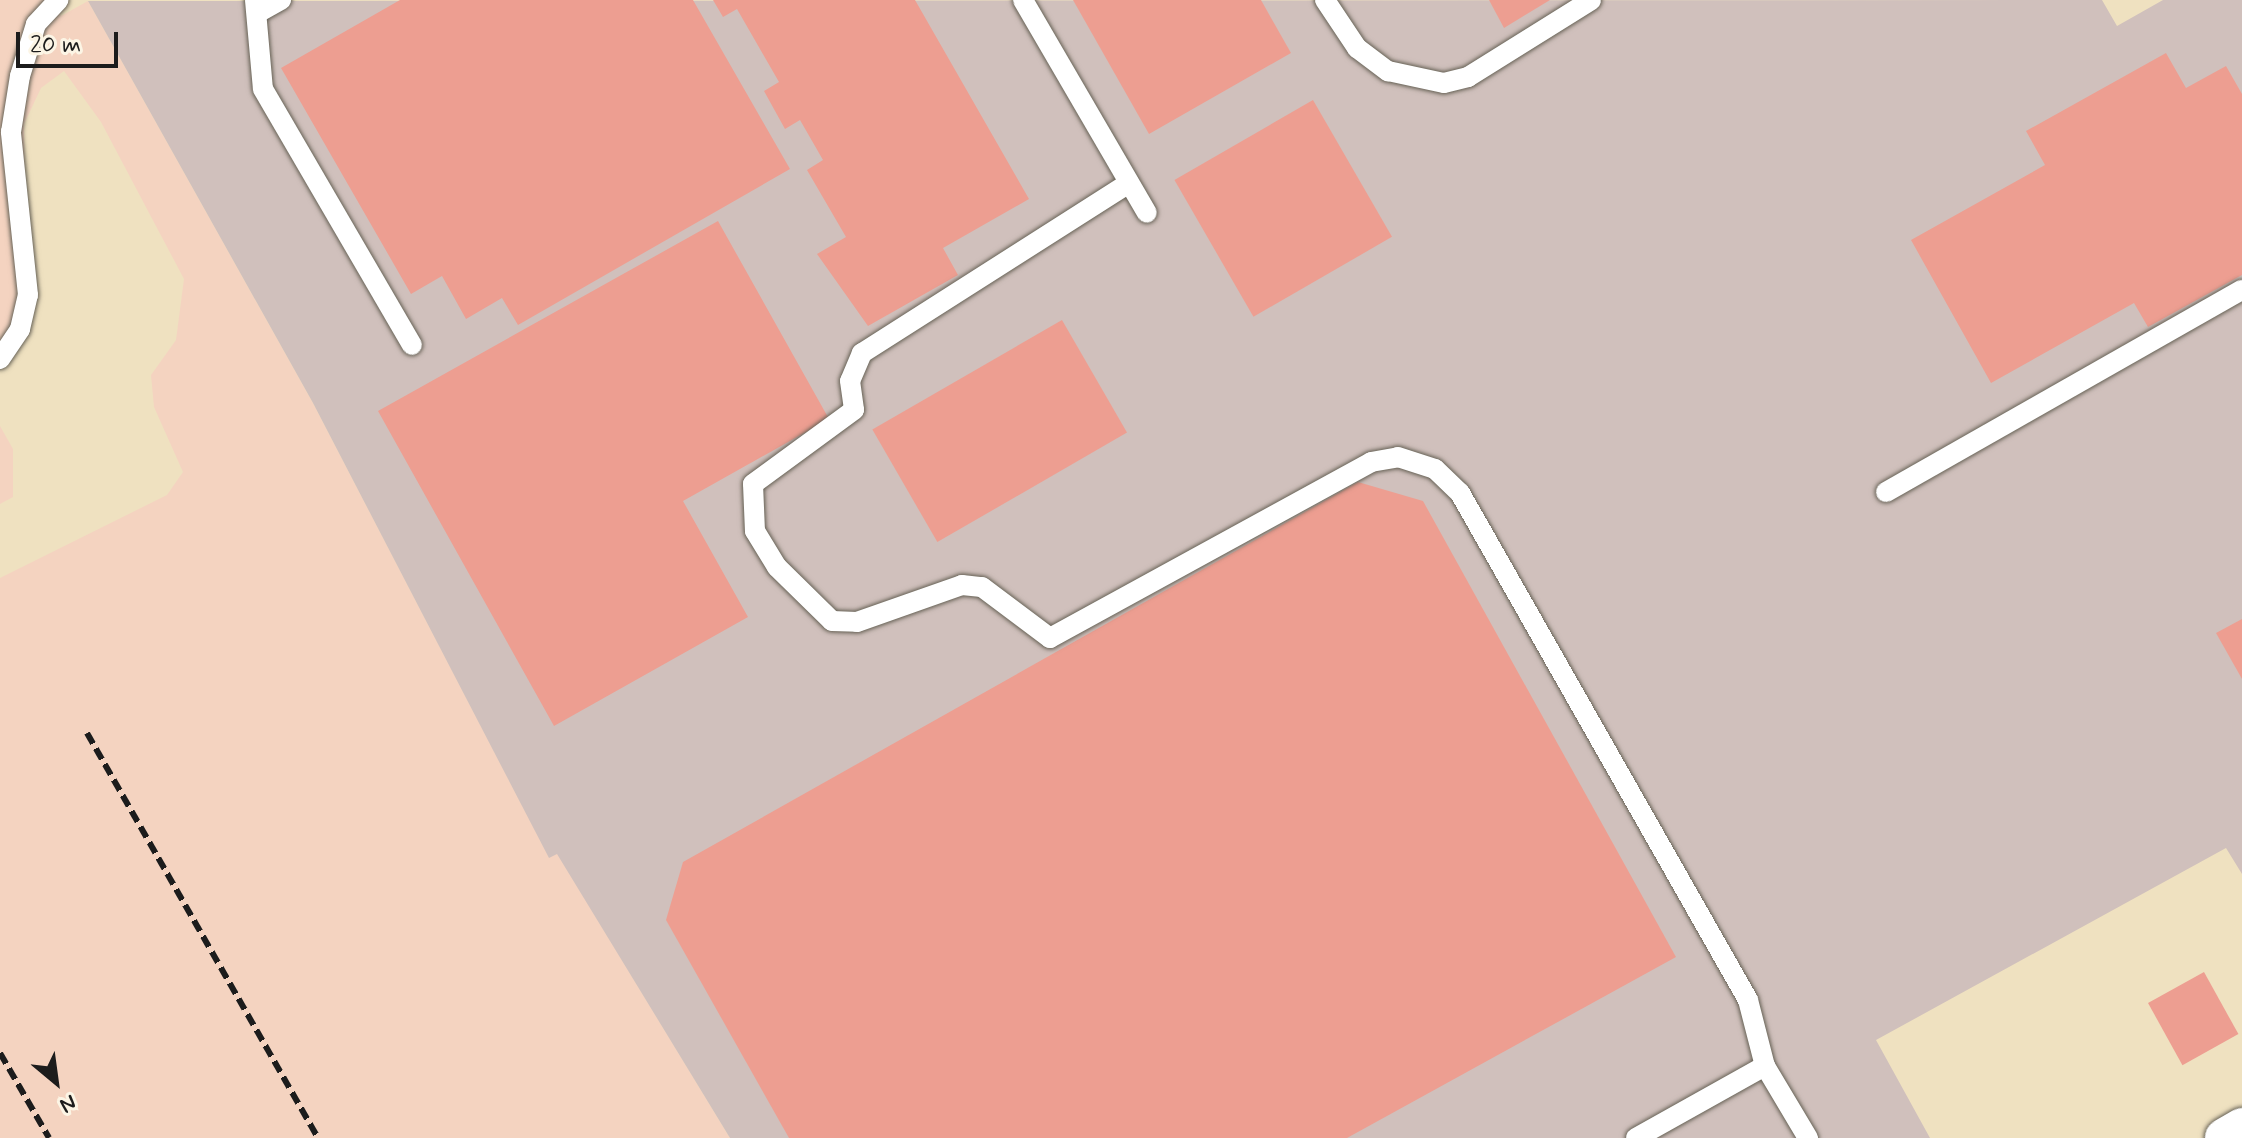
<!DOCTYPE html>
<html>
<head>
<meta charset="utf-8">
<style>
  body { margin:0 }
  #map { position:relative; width:2242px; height:1138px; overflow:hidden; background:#efe1c0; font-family:Mynerve,sans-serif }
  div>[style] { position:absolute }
  .built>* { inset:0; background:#f4d3c0 }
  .industrial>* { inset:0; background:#d0c0bc }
  .building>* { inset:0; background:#ed9e91; transform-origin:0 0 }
  .roads { filter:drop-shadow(0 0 2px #666155) drop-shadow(0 0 2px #666155) }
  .lane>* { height:20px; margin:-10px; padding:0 10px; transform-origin:10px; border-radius:10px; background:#fff }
  .street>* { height:40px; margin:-20px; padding:0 20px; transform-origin:20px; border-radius:20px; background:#fff }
  .rail>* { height:6px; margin-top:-3px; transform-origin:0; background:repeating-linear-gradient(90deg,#1c1c1c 0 12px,transparent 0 18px) }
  span { translate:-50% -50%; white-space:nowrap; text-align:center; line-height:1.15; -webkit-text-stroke:6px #fcf5e5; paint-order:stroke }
  .north { position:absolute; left:16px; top:1042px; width:80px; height:80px; -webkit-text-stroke:6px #fcf5e5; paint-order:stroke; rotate:151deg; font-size:22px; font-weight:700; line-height:32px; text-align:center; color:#1c1c1c }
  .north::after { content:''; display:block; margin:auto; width:28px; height:36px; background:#1c1c1c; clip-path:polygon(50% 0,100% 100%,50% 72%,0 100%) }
  .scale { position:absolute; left:16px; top:32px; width:102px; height:36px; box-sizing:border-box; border:4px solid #1c1c1c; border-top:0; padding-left:10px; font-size:24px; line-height:28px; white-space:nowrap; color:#1c1c1c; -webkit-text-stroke:6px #fcf5e5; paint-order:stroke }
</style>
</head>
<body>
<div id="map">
  <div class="built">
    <div style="clip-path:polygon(0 0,52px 0,61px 16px,88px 1px,313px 403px,549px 857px,557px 853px,730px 1138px,0 1138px,0 578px,167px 495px,183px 472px,154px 407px,151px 375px,176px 340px,184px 279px,101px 122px,64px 71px,41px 88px,24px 124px,26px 301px,0 362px)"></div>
    <div style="clip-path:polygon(0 426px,13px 449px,13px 497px,0 504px)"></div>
  </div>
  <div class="industrial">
    <div style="clip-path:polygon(2102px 0,2117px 26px,2163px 0,2242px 0,2242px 874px,2226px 848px,1876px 1040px,1930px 1138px,730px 1138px,557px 854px,549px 858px,313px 403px,88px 1px)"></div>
  </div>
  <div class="building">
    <div style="clip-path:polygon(400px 0,693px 0,790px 169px,518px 325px,502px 298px,466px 319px,442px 276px,411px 294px,281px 68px)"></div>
    <div style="clip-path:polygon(713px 0,915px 0,1029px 199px,943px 248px,958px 275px,868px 326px,817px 254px,846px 237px,807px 170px,823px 160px,800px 120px,785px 129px,764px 91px,779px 82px,737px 9px,723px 17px)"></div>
    <div style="clip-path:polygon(1073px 0,1261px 0,1291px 53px,1149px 134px)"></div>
    <div style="clip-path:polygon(1489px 0,1550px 0,1504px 28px)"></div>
    <div style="clip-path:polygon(2166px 53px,2186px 88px,2226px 66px,2242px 94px,2242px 275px,2148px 327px,2134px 303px,1991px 383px,1911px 240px,2045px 165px,2026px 131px)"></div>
    <div style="left:1313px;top:100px;width:158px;height:160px;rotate:60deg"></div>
    <div style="clip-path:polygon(718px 221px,829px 419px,683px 501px,748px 617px,554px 726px,378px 411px)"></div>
    <div style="left:1062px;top:320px;width:130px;height:219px;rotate:60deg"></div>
    <div style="clip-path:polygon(1358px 482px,1423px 501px,1676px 957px,1347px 1138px,789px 1138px,666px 920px,683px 862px)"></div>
    <div style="clip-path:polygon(2242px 619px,2242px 679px,2216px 633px)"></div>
    <div style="left:2204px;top:972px;width:71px;height:64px;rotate:61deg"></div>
  </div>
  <div class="roads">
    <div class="lane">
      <div style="left:255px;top:0;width:89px;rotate:84.9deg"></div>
      <div style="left:263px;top:89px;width:296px;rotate:59.8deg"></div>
      <div style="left:1023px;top:0;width:246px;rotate:59.8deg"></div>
      <div style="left:1325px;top:0;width:58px;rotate:56.3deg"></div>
      <div style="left:1357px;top:48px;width:39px;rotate:37deg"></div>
      <div style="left:1388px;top:71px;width:57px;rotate:12.1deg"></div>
      <div style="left:1444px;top:83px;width:25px;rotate:-14deg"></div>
      <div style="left:1468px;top:77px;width:145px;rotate:-32deg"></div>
      <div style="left:261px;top:11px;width:23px;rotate:-29deg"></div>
      <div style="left:1129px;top:183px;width:317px;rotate:147.5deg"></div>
      <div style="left:862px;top:353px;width:30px;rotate:113deg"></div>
      <div style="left:850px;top:381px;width:29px;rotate:82deg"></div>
      <div style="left:854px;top:410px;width:125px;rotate:143.8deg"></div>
      <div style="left:753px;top:484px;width:47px;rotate:87.6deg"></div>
      <div style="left:755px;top:531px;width:42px;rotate:58.6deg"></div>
      <div style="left:777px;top:567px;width:77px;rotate:44.5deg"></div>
      <div style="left:832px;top:621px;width:25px;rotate:2deg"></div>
      <div style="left:857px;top:622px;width:111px;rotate:-19.4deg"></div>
      <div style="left:962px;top:585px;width:20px;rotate:6deg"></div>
      <div style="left:982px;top:587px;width:85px;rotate:36.9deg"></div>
      <div style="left:1050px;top:638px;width:366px;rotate:-28.7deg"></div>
      <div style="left:1371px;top:462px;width:27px;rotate:-10deg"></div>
      <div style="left:1398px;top:457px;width:39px;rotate:18deg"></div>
      <div style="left:1435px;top:469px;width:35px;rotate:44deg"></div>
      <div style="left:1460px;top:493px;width:583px;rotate:60.4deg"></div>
      <div style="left:1748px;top:1000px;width:68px;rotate:75.6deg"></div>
      <div style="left:0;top:359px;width:36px;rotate:-56deg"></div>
      <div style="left:20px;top:329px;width:35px;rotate:-77deg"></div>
      <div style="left:28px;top:295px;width:164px;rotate:-96deg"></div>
      <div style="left:11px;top:132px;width:57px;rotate:-80.9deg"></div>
      <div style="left:20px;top:76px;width:54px;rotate:-72.9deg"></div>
      <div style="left:36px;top:24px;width:33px;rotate:-47deg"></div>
      <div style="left:1886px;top:492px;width:409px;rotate:-29.6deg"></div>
      <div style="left:1636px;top:1138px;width:148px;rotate:-29.2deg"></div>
      <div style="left:1765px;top:1066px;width:84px;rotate:59.2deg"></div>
    </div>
    <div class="street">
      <div style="left:2225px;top:1138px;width:20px;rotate:-30deg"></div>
    </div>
  </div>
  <div class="rail">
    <div style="left:87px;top:733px;width:466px;rotate:60.3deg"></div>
    <div style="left:0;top:1053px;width:98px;rotate:60deg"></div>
  </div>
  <div class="north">N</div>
  <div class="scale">20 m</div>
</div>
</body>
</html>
